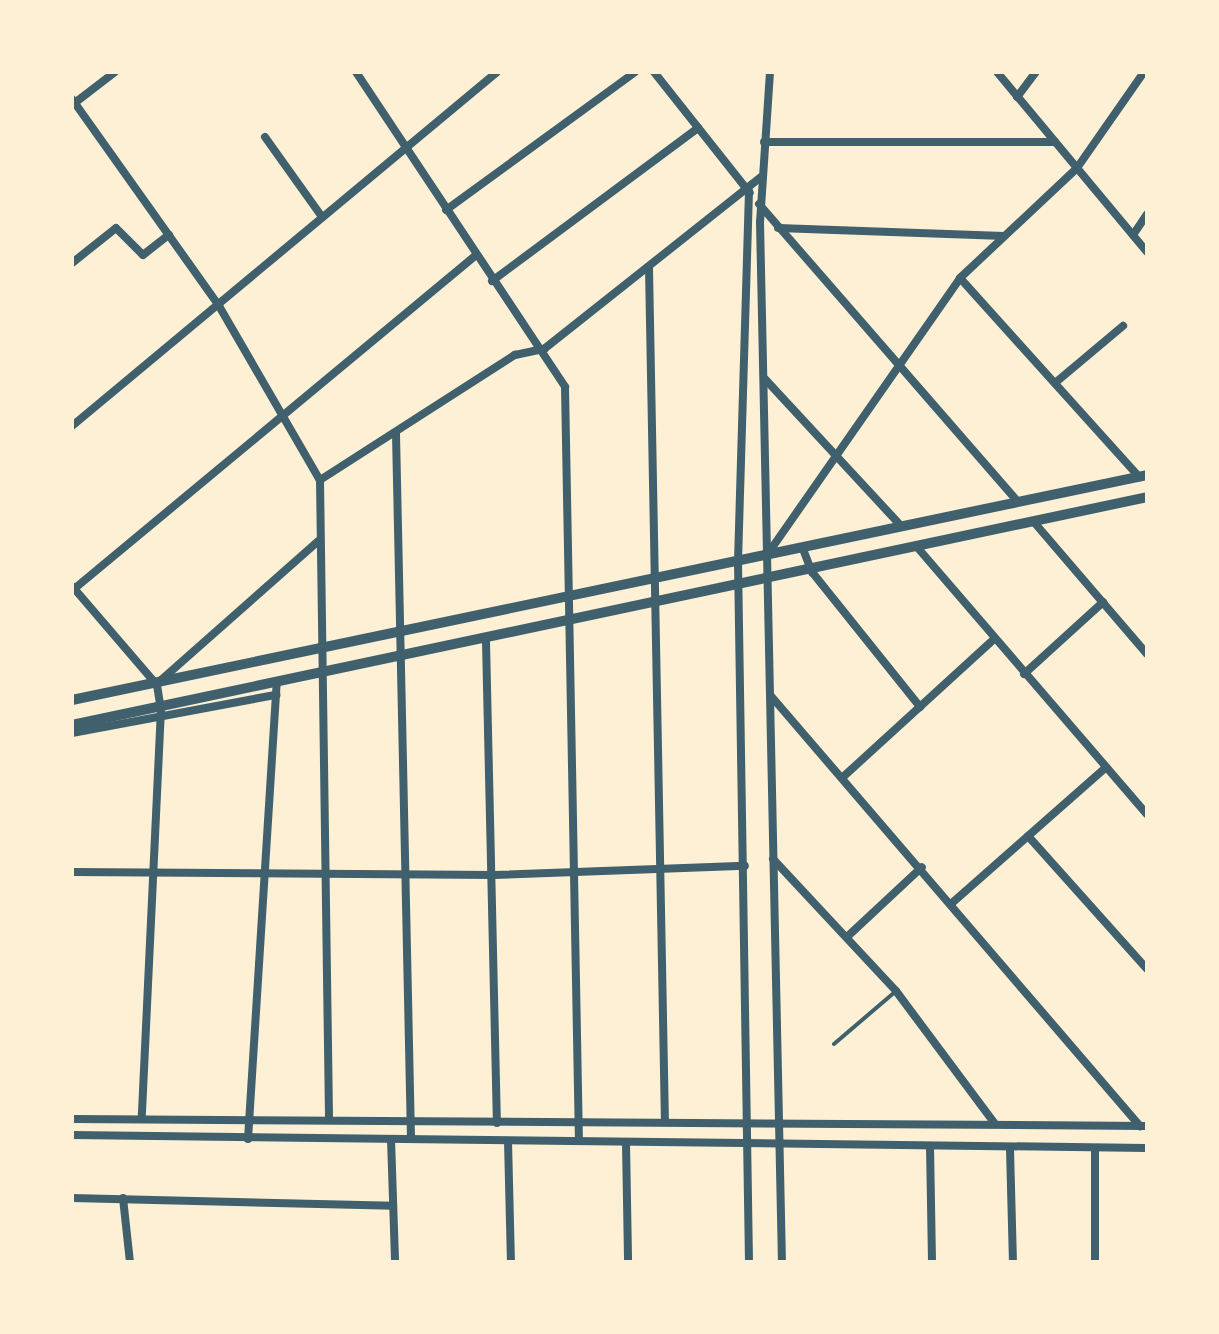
<!DOCTYPE html>
<html>
<head>
<meta charset="utf-8">
<style>
  body { margin:0 }
  #map { position:relative; width:1219px; height:1334px; overflow:hidden; background:#fdf0d5; font-family:"Golos Text",sans-serif }
  div>[style] { position:absolute }
  .service>* { height:4px; margin:-2px; padding:0 2px; transform-origin:2px; border-radius:2px; background:#3f606c }
  .minor>* { height:8px; margin:-4px; padding:0 4px; transform-origin:4px; border-radius:4px; background:#3f606c }
  .tertiary>* { height:10px; margin:-5px; padding:0 5px; transform-origin:5px; border-radius:5px; background:#3f606c }
  span { translate:-50% -50%; white-space:nowrap; text-align:center; line-height:1.15; -webkit-text-stroke:8px #fdf0d5; paint-order:stroke }
  .frame { position:absolute; inset:0; border:74px solid #fdf0d5; pointer-events:none }
</style>
</head>
<body>
<div id="map">
  <div class="service">
    <div style="left:834px;top:1044px;width:82px;rotate:-40.5deg"></div>
  </div>
  <div class="minor">
    <div style="left:356px;top:72px;width:378px;rotate:56.4deg"></div>
    <div style="left:565px;top:387px;width:754px;rotate:88.94deg"></div>
    <div style="left:654px;top:72px;width:154px;rotate:51.6deg"></div>
    <div style="left:770px;top:72px;width:150px;rotate:93.8deg"></div>
    <div style="left:760px;top:222px;width:1040px;rotate:88.79deg"></div>
    <div style="left:997px;top:72px;width:234px;rotate:50.2deg"></div>
    <div style="left:1017px;top:97px;width:31px;rotate:-53deg"></div>
    <div style="left:72px;top:99px;width:254px;rotate:54.6deg"></div>
    <div style="left:219px;top:306px;width:201px;rotate:59.9deg"></div>
    <div style="left:320px;top:480px;width:640px;rotate:89.19deg"></div>
    <div style="left:72px;top:105px;width:54px;rotate:-37.5deg"></div>
    <div style="left:265px;top:137px;width:98px;rotate:54.5deg"></div>
    <div style="left:764px;top:142px;width:291px"></div>
    <div style="left:749px;top:191px;width:371px;rotate:91.7deg"></div>
    <div style="left:738px;top:562px;width:700px;rotate:89.1deg"></div>
    <div style="left:759px;top:204px;width:391px;rotate:49deg"></div>
    <div style="left:446px;top:210px;width:234px;rotate:-36.1deg"></div>
    <div style="left:778px;top:228px;width:226px;rotate:2deg"></div>
    <div style="left:1133px;top:235px;width:25px;rotate:-56deg"></div>
    <div style="left:72px;top:263px;width:56px;rotate:-38.5deg"></div>
    <div style="left:116px;top:228px;width:38px;rotate:45deg"></div>
    <div style="left:143px;top:255px;width:33px;rotate:-38deg"></div>
    <div style="left:649px;top:268px;width:853px;rotate:88.93deg"></div>
    <div style="left:960px;top:278px;width:268px;rotate:48deg"></div>
    <div style="left:492px;top:281px;width:257px;rotate:-36.6deg"></div>
    <div style="left:765px;top:379px;width:200px;rotate:47.2deg"></div>
    <div style="left:1055px;top:383px;width:89px;rotate:-40deg"></div>
    <div style="left:72px;top:426px;width:553px;rotate:-39.79deg"></div>
    <div style="left:396px;top:434px;width:705px;rotate:88.78deg"></div>
    <div style="left:320px;top:480px;width:232px;rotate:-32.7deg"></div>
    <div style="left:515px;top:355px;width:30px;rotate:-12deg"></div>
    <div style="left:544px;top:349px;width:277px;rotate:-38.4deg"></div>
    <div style="left:1033px;top:521px;width:175px;rotate:49.4deg"></div>
    <div style="left:917px;top:547px;width:352px;rotate:49.3deg"></div>
    <div style="left:803px;top:549px;width:25px;rotate:69deg"></div>
    <div style="left:812px;top:572px;width:173px;rotate:51.3deg"></div>
    <div style="left:767px;top:555px;width:338px;rotate:-55.1deg"></div>
    <div style="left:960px;top:278px;width:161px;rotate:-43.2deg"></div>
    <div style="left:1077px;top:168px;width:117px;rotate:-55.1deg"></div>
    <div style="left:72px;top:586px;width:130px;rotate:49.4deg"></div>
    <div style="left:157px;top:685px;width:24px;rotate:81deg"></div>
    <div style="left:161px;top:709px;width:410px;rotate:92.7deg"></div>
    <div style="left:74px;top:589px;width:521px;rotate:-39.71deg"></div>
    <div style="left:486px;top:642px;width:481px;rotate:88.7deg"></div>
    <div style="left:1024px;top:674px;width:107px;rotate:-42.3deg"></div>
    <div style="left:160px;top:681px;width:211px;rotate:-41.5deg"></div>
    <div style="left:771px;top:696px;width:567px;rotate:49.37deg"></div>
    <div style="left:72px;top:733px;width:208px;rotate:-10.6deg"></div>
    <div style="left:843px;top:777px;width:205px;rotate:-42.4deg"></div>
    <div style="left:1028px;top:836px;width:178px;rotate:48.2deg"></div>
    <div style="left:773px;top:859px;width:180px;rotate:47deg"></div>
    <div style="left:896px;top:991px;width:166px;rotate:53.3deg"></div>
    <div style="left:72px;top:872px;width:422px;rotate:0.4deg"></div>
    <div style="left:494px;top:875px;width:251px;rotate:-2.1deg"></div>
    <div style="left:952px;top:903px;width:205px;rotate:-41.4deg"></div>
    <div style="left:848px;top:936px;width:101px;rotate:-43deg"></div>
    <div style="left:72px;top:1119px;width:1075px;rotate:0.37deg"></div>
    <div style="left:72px;top:1135px;width:1075px;rotate:0.69deg"></div>
    <div style="left:248px;top:1139px;width:456px;rotate:-86.4deg"></div>
    <div style="left:391px;top:1139px;width:123px;rotate:88.1deg"></div>
    <div style="left:508px;top:1141px;width:121px;rotate:88.6deg"></div>
    <div style="left:626px;top:1143px;width:119px;rotate:89deg"></div>
    <div style="left:930px;top:1146px;width:116px;rotate:89deg"></div>
    <div style="left:1010px;top:1149px;width:113px;rotate:88.5deg"></div>
    <div style="left:72px;top:1198px;width:321px;rotate:1.4deg"></div>
    <div style="left:123px;top:1198px;width:64px;rotate:83.8deg"></div>
    <div style="left:1095px;top:1262px;width:112px;rotate:-90deg"></div>
  </div>
  <div class="tertiary">
    <div style="left:72px;top:700px;width:1098px;rotate:-11.82deg"></div>
    <div style="left:72px;top:725px;width:1099px;rotate:-11.97deg"></div>
  </div>
  <div class="frame"></div>
</div>
</body>
</html>
